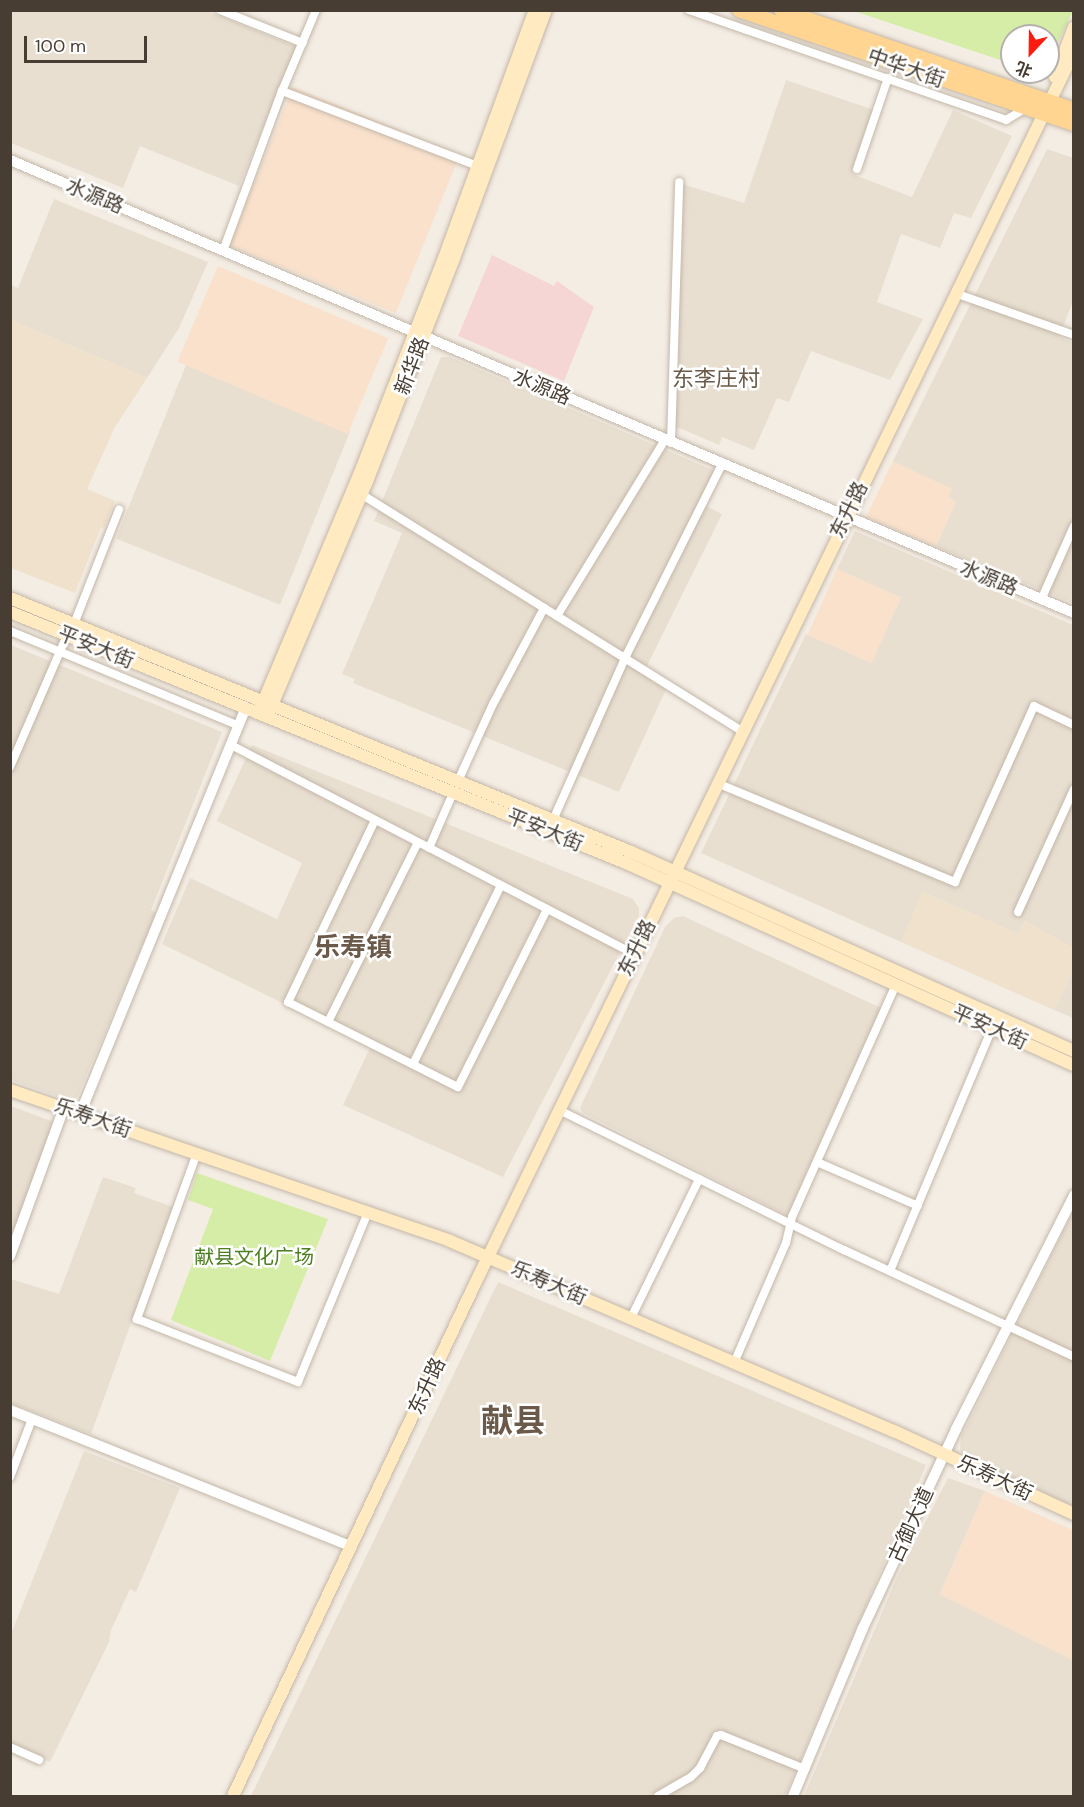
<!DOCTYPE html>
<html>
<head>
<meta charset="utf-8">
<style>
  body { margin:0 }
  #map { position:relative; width:1084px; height:1807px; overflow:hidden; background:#f4ede4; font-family:"DM Sans","Noto Sans SC",sans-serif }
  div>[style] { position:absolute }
  .residential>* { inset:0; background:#e8dfd1; transform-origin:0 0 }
  .commercial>* { inset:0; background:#f9e1cc; transform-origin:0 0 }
  .education>* { inset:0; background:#efe1cc }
  .medical>* { inset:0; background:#f6d6d5 }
  .green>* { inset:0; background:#d5eda7 }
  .roads { filter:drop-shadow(0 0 2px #c3b7a8) drop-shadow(0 0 2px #c3b7a8) }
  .minor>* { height:8px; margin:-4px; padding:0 4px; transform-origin:4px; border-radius:4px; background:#fff }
  .tertiary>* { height:10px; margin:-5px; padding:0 5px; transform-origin:5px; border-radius:5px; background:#fff }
  .secondary>* { height:12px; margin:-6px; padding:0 6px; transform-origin:6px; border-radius:6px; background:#ffeac2 }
  .primary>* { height:14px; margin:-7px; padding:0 7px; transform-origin:7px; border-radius:7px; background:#ffd591 }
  span { translate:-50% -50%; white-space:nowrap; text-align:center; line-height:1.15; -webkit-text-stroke:5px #fff; paint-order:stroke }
  .street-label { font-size:20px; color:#473d33 }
  .park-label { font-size:20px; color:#4d7f20 }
  .quarter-label { font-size:22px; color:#6b5a49 }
  .district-label { font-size:26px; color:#6b5a49; font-weight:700 }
  .town-label { font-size:32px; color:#6b5a49; font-weight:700 }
  .frame { position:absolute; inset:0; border:12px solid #473d33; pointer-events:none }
  .north { position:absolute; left:1000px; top:24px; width:60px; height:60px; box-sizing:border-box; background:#fff; border:2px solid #b5b1ad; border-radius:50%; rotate:202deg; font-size:16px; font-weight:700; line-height:24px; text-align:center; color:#473d33 }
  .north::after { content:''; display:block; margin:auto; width:21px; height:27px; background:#ff1c0f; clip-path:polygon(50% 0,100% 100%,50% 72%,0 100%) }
  .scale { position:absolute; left:24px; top:36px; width:123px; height:27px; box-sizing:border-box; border:3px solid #473d33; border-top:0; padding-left:8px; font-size:18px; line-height:21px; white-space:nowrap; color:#473d33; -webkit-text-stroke:4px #fff; paint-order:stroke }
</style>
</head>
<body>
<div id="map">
  <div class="residential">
    <div style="clip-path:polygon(10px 11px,207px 11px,296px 47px,239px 186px,140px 146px,123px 188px,11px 143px)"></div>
    <div style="clip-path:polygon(786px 80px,874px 110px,852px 174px,912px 197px,953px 110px,1012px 136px,971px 218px,954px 213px,940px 248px,901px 234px,877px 302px,923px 319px,890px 380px,811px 351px,789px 402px,777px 398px,754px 450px,722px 437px,719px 445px,675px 426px,682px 184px,744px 203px)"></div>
    <div style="clip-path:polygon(1047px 149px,1073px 158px,1073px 301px,1059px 337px,1073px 343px,1073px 603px,936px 546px,956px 502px,893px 461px)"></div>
    <div style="clip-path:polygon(54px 199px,208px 262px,179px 328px,147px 378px,11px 320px,10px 285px,18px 288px)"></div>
    <div style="clip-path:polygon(441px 357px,450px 357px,722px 474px,706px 506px,722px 514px,644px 672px,667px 687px,619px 792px,353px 683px,355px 679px,342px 674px,402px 533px,374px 521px)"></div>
    <div style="left:186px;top:365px;width:177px;height:187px;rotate:22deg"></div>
    <div style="clip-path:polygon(855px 531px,1073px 625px,1073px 948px,1025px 921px,1018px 934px,923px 892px,901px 942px,701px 853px,806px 634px,870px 662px,901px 598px,837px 569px)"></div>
    <div style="clip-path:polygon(11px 645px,222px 732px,151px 910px,156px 913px,75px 1102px,11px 1080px)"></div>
    <div style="clip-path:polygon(252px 745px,633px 899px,639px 908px,639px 916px,503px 1177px,343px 1105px,371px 1046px,162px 944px,190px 878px,277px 919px,302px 863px,217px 821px)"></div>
    <div style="clip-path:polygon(683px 916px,881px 1008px,787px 1215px,583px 1113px,580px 1108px,665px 927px,674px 918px)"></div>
    <div style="clip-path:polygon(1073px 972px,1073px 1018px,1054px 1010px)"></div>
    <div style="clip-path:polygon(11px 1106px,54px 1122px,11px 1242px)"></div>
    <div style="clip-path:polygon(103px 1177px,136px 1188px,134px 1193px,173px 1207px,91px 1434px,11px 1403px,11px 1279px,59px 1294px)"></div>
    <div style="clip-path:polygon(1073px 1212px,1073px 1506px,964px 1456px,960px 1450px,961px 1437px)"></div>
    <div style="clip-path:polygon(498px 1282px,926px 1465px,785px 1796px,251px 1796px)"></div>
    <div style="clip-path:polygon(84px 1451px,180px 1488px,136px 1592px,130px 1589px,111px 1630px,109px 1642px,50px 1762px,11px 1744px,11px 1634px)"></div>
    <div style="clip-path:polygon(948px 1478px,985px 1491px,940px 1594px,1073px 1660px,1073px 1796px,804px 1796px,898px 1575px)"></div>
  </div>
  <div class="commercial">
    <div style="left:293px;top:87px;width:180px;height:171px;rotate:22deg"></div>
    <div style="left:218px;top:266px;width:185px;height:104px;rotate:23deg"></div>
    <div style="clip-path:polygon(893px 461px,952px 489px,948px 497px,956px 502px,936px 546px,866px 517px)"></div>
    <div style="left:837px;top:569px;width:70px;height:72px;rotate:24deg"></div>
    <div style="clip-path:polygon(985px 1491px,1073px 1530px,1073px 1660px,940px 1594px)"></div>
  </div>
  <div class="education">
    <div style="clip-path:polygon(11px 320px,147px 378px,115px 427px,87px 489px,115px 501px,104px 528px,101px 527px,75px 593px,11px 568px)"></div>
    <div style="clip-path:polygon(923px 892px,1018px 934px,1025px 921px,1073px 948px,1073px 972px,1054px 1010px,901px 942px)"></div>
  </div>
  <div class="medical">
    <div style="clip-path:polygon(492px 255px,554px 286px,557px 281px,594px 307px,564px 381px,458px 336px)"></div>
  </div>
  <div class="green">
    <div style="clip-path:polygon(854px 11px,1073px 10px,1073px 11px,1048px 63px,1048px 36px,1012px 36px,1012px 64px)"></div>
    <div style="clip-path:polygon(197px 1173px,328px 1219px,270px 1361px,171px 1320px,213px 1209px,188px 1200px)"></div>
  </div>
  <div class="roads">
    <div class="minor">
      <div style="left:220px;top:10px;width:89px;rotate:21.7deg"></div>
      <div style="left:689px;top:10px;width:336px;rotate:19.1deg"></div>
      <div style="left:1006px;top:120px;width:23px;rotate:-31deg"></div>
      <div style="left:282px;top:91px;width:209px;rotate:21deg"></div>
      <div style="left:857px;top:169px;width:96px;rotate:-71.2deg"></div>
      <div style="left:223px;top:251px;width:171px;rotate:-69.8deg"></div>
      <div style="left:282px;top:91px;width:88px;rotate:-67.2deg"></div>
      <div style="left:955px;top:293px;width:126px;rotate:19.4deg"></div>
      <div style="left:671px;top:443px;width:261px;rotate:-88.2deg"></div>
      <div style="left:361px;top:494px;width:449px;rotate:31.9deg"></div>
      <div style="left:1041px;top:600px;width:81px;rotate:-66deg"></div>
      <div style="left:557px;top:616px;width:206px;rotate:-58.5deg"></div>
      <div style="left:74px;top:624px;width:123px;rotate:-68.5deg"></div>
      <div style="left:10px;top:631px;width:248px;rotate:22.5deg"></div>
      <div style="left:231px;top:745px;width:454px;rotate:27.4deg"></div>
      <div style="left:10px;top:767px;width:144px;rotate:-66.6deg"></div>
      <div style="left:458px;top:781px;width:85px;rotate:-65.6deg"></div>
      <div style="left:493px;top:704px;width:109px;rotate:-62deg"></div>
      <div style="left:717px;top:783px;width:258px;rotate:22.6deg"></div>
      <div style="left:955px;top:882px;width:193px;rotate:-65.8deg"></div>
      <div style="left:1034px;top:706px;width:44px;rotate:25.4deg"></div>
      <div style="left:375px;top:820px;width:202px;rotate:115.5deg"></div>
      <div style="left:288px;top:1002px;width:190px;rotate:26.6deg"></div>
      <div style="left:458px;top:1087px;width:199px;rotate:-63.4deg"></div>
      <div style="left:553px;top:820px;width:182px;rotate:-66deg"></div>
      <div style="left:627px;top:654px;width:212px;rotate:-63.4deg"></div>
      <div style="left:429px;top:848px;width:60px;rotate:-66.4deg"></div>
      <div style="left:1018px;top:912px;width:135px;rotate:-65.5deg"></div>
      <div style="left:328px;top:1022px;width:201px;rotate:-63.4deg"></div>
      <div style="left:413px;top:1064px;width:199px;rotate:-63.8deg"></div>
      <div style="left:559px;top:1110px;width:318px;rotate:26.2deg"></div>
      <div style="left:844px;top:1250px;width:254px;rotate:24.9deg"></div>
      <div style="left:197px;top:1153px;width:177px;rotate:109.9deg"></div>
      <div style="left:137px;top:1319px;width:173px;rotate:21.4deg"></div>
      <div style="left:298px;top:1382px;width:184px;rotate:-67.6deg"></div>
      <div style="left:817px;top:1162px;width:110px;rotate:23.5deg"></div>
      <div style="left:890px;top:1271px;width:264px;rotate:-67.2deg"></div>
      <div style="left:631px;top:1318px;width:155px;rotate:-63.9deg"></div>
      <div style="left:734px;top:1363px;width:131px;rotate:-66.6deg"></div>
      <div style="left:786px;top:1243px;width:27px;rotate:-77deg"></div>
      <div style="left:792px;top:1217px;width:254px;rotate:-65.9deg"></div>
      <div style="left:10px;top:1477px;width:62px;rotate:-69.2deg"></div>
      <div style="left:10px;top:1747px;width:32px;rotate:24deg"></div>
      <div style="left:658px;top:1796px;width:38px;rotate:-30deg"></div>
      <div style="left:691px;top:1777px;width:13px;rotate:-45deg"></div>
      <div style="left:700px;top:1768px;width:36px;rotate:-62deg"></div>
      <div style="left:717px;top:1736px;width:4px;rotate:-14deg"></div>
      <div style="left:721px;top:1735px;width:91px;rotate:22deg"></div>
    </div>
    <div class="tertiary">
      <div style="left:10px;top:160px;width:1156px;rotate:23.06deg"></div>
      <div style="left:80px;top:1114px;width:439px;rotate:-67.8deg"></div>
      <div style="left:10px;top:1256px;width:158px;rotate:-70deg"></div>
      <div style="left:10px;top:1410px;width:368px;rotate:21.8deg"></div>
      <div style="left:793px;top:1796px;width:180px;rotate:-67.4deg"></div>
      <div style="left:862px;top:1630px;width:222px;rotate:-64.9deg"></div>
      <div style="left:956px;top:1429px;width:262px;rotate:-63.2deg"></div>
    </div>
    <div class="secondary">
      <div style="left:1055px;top:77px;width:53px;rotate:-69.2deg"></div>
      <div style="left:10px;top:598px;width:671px;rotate:22.25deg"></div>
      <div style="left:631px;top:852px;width:486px;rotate:24.2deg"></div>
      <div style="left:10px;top:612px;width:665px;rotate:22.17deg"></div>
      <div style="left:626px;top:863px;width:491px;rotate:24.3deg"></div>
      <div style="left:261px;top:707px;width:252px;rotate:-67.1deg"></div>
      <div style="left:359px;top:475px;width:233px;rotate:-68.6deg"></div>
      <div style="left:444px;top:258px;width:264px;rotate:-69.9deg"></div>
      <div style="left:270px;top:710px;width:251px;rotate:-67deg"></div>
      <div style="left:368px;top:479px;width:234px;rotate:-68.7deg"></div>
      <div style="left:453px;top:261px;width:268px;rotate:-69.7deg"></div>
      <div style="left:10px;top:1090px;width:465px;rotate:18.9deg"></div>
      <div style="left:450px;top:1241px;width:483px;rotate:23.2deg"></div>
      <div style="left:894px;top:1431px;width:198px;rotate:24.8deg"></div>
      <div style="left:233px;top:1796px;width:557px;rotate:-64.72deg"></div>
      <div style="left:471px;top:1292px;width:1379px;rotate:-64.07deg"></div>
    </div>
    <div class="primary">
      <div style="left:739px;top:10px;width:354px;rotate:18.8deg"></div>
      <div style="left:781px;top:10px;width:310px;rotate:18.8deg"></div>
    </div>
  </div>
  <div class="street-label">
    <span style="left:906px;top:68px;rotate:19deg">中华大街</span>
    <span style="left:95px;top:196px;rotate:23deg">水源路</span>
    <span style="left:412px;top:366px;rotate:-69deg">新华路</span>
    <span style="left:542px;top:387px;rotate:23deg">水源路</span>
    <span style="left:849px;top:510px;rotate:-64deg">东升路</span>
    <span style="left:989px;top:578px;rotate:23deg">水源路</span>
    <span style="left:96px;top:647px;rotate:22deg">平安大街</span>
    <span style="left:545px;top:830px;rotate:22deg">平安大街</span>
    <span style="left:637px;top:948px;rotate:-64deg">东升路</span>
    <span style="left:990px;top:1027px;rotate:24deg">平安大街</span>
    <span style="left:93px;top:1118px;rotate:19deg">乐寿大街</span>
    <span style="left:549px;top:1283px;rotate:23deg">乐寿大街</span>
    <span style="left:427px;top:1386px;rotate:-65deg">东升路</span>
    <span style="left:995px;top:1478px;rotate:25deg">乐寿大街</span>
    <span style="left:911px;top:1525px;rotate:-65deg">古御大道</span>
  </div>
  <div class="park-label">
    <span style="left:254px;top:1257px">献县文化广场</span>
  </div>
  <div class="quarter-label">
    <span style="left:716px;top:379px">东李庄村</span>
  </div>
  <div class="district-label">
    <span style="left:353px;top:948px">乐寿镇</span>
  </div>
  <div class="town-label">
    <span style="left:513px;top:1421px">献县</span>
  </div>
  <div class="frame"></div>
  <div class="north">北</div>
  <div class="scale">100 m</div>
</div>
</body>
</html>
